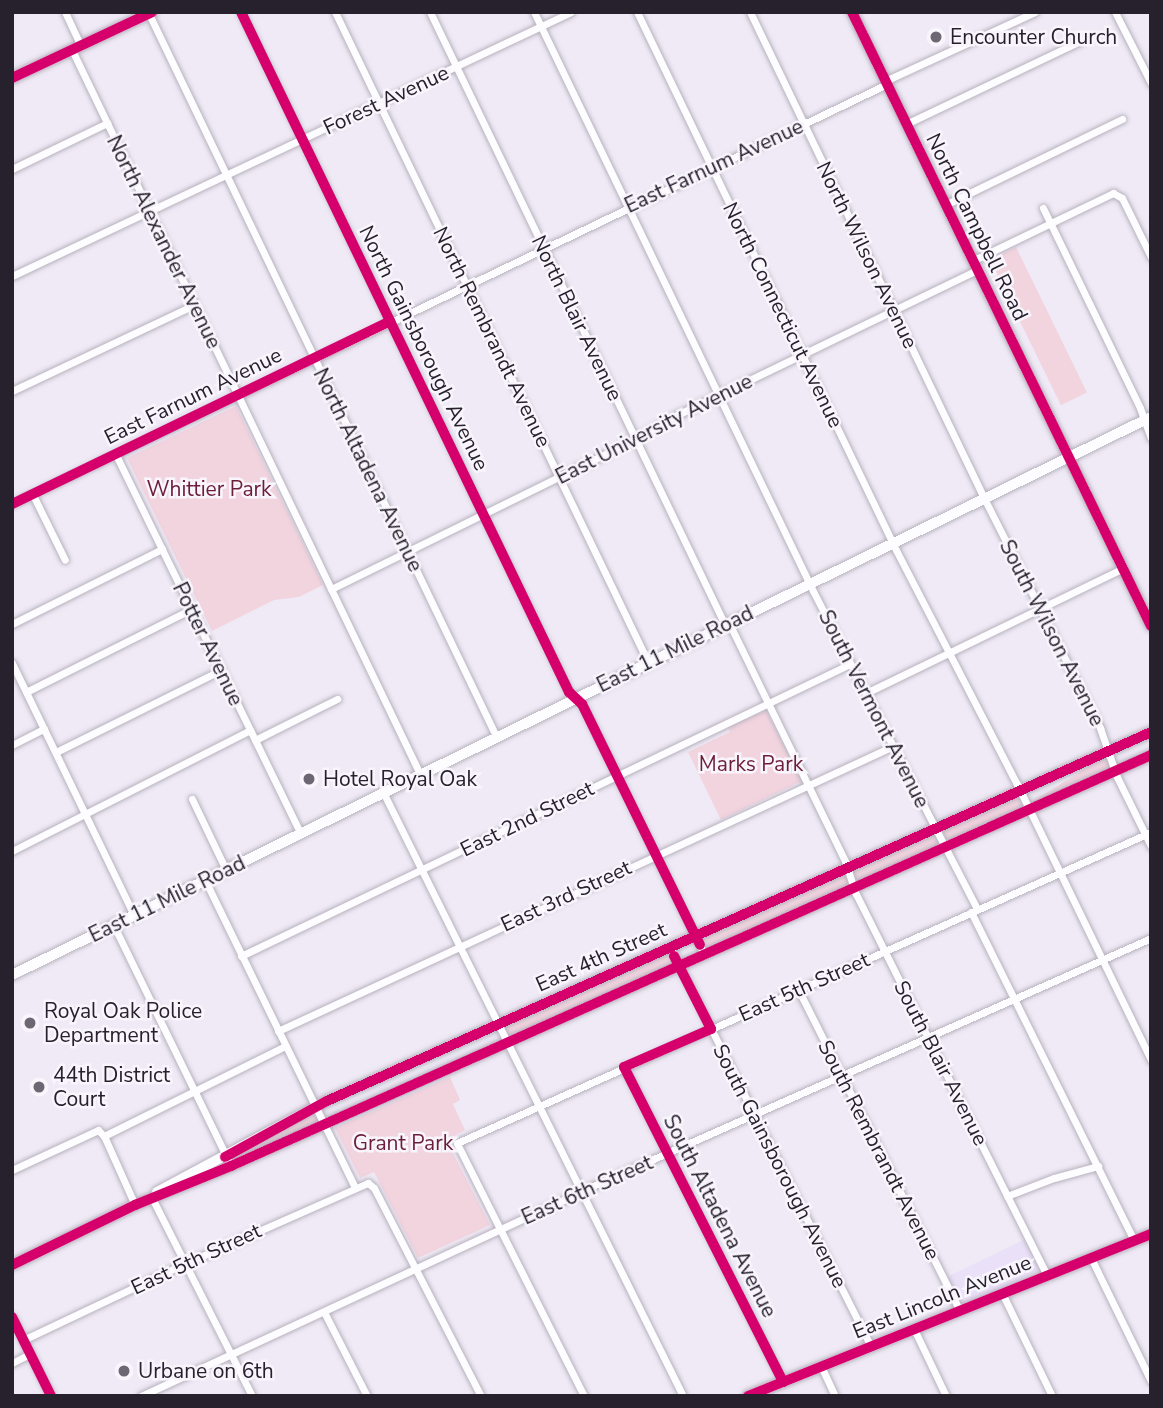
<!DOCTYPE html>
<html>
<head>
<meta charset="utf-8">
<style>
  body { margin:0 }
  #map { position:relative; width:1163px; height:1408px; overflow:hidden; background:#efeaf6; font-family:"Nunito Sans",sans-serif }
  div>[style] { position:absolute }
  .built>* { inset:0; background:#eae0f8; transform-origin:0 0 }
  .green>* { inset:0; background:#f2d4df; transform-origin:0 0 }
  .roads { filter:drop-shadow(0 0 2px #b7b2bd) drop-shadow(0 0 2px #b7b2bd) }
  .street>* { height:7px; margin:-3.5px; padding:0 3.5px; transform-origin:3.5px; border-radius:3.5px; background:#fdfcfe }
  .secondary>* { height:10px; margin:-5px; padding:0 5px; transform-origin:5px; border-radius:5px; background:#fdfcfe }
  .cycleway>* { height:10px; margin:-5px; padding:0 5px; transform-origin:5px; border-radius:5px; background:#d6006c }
  .dots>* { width:19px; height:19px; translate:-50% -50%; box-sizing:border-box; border:4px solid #f8f5fc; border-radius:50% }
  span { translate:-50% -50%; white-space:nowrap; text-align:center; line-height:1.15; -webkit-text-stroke:5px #f8f5fc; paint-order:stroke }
  .poi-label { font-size:21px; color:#27212e }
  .left { translate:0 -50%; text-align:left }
  .street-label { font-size:21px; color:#27212e }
  .park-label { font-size:21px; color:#6d1d38 }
  .frame { position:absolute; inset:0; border:14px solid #27212e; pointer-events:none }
</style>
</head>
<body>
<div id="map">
  <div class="built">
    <div style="left:1025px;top:1239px;width:34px;height:87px;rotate:64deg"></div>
  </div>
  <div class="green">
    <div style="left:1016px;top:247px;width:162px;height:29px;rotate:64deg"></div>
    <div style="clip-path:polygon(236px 406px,323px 585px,299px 597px,274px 600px,212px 631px,127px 458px)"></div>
    <div style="clip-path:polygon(766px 710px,802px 781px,721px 820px,688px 752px,730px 732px,728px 727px)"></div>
    <div style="left:1104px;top:757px;width:13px;height:85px;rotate:58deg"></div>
    <div style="clip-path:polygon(1013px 797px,1019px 798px,1022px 808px,946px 840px,943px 830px)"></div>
    <div style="clip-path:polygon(933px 834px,939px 845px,862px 881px,856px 879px,853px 870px)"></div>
    <div style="clip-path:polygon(843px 874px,847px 877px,849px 886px,706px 948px,702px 938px)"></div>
    <div style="clip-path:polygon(668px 952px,674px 964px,508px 1036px,505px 1026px)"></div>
    <div style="clip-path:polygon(450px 1077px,460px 1100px,453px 1104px,465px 1130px,446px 1140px,490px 1225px,418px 1258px,374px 1172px,360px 1178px,335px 1128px)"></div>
    <div style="clip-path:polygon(313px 1113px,319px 1123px,234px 1158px,236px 1155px)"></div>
  </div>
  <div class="roads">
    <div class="street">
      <div style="left:65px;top:12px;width:38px;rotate:65deg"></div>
      <div style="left:241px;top:12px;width:755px;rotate:64.25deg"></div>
      <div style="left:569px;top:692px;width:18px;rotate:43deg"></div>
      <div style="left:582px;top:704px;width:278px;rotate:64deg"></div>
      <div style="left:335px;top:12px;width:721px;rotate:64.29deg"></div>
      <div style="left:430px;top:12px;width:680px;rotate:64.3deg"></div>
      <div style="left:534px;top:12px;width:643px;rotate:64.27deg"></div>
      <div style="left:813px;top:591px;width:358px;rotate:62.7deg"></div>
      <div style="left:637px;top:12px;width:597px;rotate:64.29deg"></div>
      <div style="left:896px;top:550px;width:263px;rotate:62.7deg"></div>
      <div style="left:1017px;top:784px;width:307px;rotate:64.1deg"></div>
      <div style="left:750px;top:12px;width:539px;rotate:64.29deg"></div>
      <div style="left:984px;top:498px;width:258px;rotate:63.2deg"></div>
      <div style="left:1100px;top:728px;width:52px;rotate:70.9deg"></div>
      <div style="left:1117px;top:777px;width:77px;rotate:63.8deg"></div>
      <div style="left:1115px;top:12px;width:80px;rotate:63.1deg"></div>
      <div style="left:149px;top:14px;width:801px;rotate:64.33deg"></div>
      <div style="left:72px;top:50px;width:803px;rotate:64.33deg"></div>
      <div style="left:885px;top:81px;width:165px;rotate:-24.7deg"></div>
      <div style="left:906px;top:124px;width:195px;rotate:-25.5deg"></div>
      <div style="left:12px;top:169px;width:106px;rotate:-25.8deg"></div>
      <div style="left:945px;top:205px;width:197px;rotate:-25.9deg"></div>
      <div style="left:1043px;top:208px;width:222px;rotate:64.1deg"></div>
      <div style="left:1140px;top:408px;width:32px;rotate:70deg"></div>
      <div style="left:972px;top:261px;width:157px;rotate:-25.7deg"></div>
      <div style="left:1113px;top:193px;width:10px;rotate:29deg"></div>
      <div style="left:1122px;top:198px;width:66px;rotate:63.8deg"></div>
      <div style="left:12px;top:276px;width:618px;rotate:-25.28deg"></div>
      <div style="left:12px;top:391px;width:201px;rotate:-25.3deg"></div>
      <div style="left:116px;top:455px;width:420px;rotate:64deg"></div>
      <div style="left:33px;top:495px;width:72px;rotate:63.8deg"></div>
      <div style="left:12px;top:504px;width:971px;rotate:-25.64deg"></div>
      <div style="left:331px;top:589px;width:333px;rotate:-26.2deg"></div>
      <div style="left:630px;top:442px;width:52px;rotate:-30deg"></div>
      <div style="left:675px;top:416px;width:335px;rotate:-25.8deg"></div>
      <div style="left:729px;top:623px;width:265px;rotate:64deg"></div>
      <div style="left:845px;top:861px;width:35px;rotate:72deg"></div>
      <div style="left:856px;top:894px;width:426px;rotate:63.4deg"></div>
      <div style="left:12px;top:624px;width:168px;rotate:-26.6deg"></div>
      <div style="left:12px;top:663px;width:280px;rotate:64.2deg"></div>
      <div style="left:26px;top:692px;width:186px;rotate:-26.6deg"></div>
      <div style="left:866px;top:693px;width:286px;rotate:-25.9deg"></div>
      <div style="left:255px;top:740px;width:92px;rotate:-26.6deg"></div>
      <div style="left:12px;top:745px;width:36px;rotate:-27deg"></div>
      <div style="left:56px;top:752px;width:184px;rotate:-26.4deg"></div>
      <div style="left:383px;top:792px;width:674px;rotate:63.59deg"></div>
      <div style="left:192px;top:799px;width:79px;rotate:64.4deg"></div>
      <div style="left:12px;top:851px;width:267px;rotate:-26.9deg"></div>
      <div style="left:205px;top:880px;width:342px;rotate:64deg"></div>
      <div style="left:971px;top:912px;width:366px;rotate:63.6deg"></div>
      <div style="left:114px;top:926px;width:267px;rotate:64deg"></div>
      <div style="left:670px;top:947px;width:448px;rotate:63.3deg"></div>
      <div style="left:241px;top:956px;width:675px;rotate:-25.62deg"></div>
      <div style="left:798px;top:989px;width:360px;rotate:63.3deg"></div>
      <div style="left:278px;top:1031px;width:678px;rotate:-24.86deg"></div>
      <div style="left:624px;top:1067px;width:353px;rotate:63.2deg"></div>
      <div style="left:104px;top:1136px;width:202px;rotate:-26.4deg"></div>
      <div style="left:12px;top:1170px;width:95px;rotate:-24.9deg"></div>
      <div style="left:98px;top:1130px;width:8px;rotate:45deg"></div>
      <div style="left:104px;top:1136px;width:76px;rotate:65.8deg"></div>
      <div style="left:1007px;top:1196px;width:50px;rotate:-21deg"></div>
      <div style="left:1054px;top:1178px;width:46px;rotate:-15.3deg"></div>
      <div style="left:152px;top:1198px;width:222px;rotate:63.2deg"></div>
      <div style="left:1091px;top:1258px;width:137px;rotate:64deg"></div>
      <div style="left:1002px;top:1293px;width:114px;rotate:64.1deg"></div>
      <div style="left:324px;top:1312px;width:94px;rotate:62.9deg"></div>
      <div style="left:12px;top:1317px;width:88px;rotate:63.7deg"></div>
      <div style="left:914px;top:1329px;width:74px;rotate:64.5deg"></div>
      <div style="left:23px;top:1340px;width:168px;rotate:-25.3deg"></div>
      <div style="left:175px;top:1268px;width:211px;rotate:-23.8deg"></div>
      <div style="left:368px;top:1183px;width:8px;rotate:40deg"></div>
      <div style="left:374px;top:1188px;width:234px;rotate:62.8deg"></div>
      <div style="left:12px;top:1363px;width:20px;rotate:-27deg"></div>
      <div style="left:821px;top:1366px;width:33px;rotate:65deg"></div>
      <div style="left:141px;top:1396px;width:491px;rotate:-24.9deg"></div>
      <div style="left:586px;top:1189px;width:618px;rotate:-23.95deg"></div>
      <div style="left:584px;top:1396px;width:283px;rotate:-116.7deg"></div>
      <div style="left:457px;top:1143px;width:760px;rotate:-24.14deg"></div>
    </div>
    <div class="secondary">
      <div style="left:852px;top:12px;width:683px;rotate:64.04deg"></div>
      <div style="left:12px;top:78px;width:155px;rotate:-25.2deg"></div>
      <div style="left:12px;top:975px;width:1268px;rotate:-26.1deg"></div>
      <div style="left:157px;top:1192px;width:193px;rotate:-28.2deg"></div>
      <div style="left:327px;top:1101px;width:903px;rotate:-24.12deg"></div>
      <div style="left:12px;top:1265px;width:137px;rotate:-26deg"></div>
      <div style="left:135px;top:1205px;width:104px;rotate:-22.1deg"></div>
      <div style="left:231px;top:1166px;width:1008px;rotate:-24.07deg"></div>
      <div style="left:748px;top:1396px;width:434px;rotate:-21.9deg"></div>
    </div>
  </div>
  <div class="cycleway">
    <div style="left:241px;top:12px;width:755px;rotate:64.25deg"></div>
    <div style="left:569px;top:692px;width:18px;rotate:43deg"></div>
    <div style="left:582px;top:704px;width:268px;rotate:63.9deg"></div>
    <div style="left:852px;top:12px;width:683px;rotate:64.04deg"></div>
    <div style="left:12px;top:78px;width:155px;rotate:-25.2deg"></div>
    <div style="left:12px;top:504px;width:420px;rotate:-25.8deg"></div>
    <div style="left:674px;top:956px;width:82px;rotate:63.1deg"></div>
    <div style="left:711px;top:1029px;width:95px;rotate:156.4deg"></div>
    <div style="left:624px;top:1067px;width:353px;rotate:63.2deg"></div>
    <div style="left:225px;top:1157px;width:116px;rotate:-28.8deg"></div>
    <div style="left:327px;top:1101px;width:903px;rotate:-24.12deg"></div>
    <div style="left:12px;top:1265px;width:137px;rotate:-26deg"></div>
    <div style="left:135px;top:1205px;width:104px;rotate:-22.1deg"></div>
    <div style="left:231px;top:1166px;width:1008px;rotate:-24.07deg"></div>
    <div style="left:12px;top:1317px;width:88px;rotate:63.7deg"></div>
    <div style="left:748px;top:1396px;width:434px;rotate:-21.9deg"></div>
  </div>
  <div class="dots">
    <div style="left:936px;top:37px;background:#6d6774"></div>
    <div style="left:309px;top:779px;background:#6d6774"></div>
    <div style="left:30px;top:1023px;background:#6d6774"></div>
    <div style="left:39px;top:1087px;background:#6d6774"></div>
    <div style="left:124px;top:1371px;background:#6d6774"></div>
  </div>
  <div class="poi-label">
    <span class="left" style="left:950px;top:37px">Encounter Church</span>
    <span class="left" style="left:323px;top:779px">Hotel Royal Oak</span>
    <span class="left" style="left:44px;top:1023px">Royal Oak Police<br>Department</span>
    <span class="left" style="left:53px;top:1087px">44th District<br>Court</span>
    <span class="left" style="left:138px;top:1371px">Urbane on 6th</span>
  </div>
  <div class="street-label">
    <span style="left:386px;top:100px;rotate:-25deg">Forest Avenue</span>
    <span style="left:714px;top:166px;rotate:-25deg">East Farnum Avenue</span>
    <span style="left:977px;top:227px;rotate:64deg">North Campbell Road</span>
    <span style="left:164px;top:242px;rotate:64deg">North Alexander Avenue</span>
    <span style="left:867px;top:255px;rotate:64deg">North Wilson Avenue</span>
    <span style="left:783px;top:315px;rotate:64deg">North Connecticut Avenue</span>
    <span style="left:577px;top:318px;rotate:64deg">North Blair Avenue</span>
    <span style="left:492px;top:337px;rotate:64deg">North Rembrandt Avenue</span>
    <span style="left:424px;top:348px;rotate:64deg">North Gainsborough Avenue</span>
    <span style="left:193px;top:396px;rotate:-26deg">East Farnum Avenue</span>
    <span style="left:654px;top:429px;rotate:-27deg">East University Avenue</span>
    <span style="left:368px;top:470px;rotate:64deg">North Altadena Avenue</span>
    <span style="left:1052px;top:633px;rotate:63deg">South Wilson Avenue</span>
    <span style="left:208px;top:644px;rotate:64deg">Potter Avenue</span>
    <span style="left:675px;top:649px;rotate:-26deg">East 11 Mile Road</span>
    <span style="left:874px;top:709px;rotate:63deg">South Vermont Avenue</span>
    <span style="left:527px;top:819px;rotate:-26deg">East 2nd Street</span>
    <span style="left:566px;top:896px;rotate:-25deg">East 3rd Street</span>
    <span style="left:167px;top:899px;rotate:-26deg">East 11 Mile Road</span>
    <span style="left:601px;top:957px;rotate:-24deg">East 4th Street</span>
    <span style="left:804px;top:987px;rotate:-24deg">East 5th Street</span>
    <span style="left:941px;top:1063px;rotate:63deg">South Blair Avenue</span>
    <span style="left:879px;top:1150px;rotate:63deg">South Rembrandt Avenue</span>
    <span style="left:780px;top:1166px;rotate:63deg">South Gainsborough Avenue</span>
    <span style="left:587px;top:1190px;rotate:-24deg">East 6th Street</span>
    <span style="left:720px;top:1216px;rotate:63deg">South Altadena Avenue</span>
    <span style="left:196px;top:1259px;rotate:-25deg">East 5th Street</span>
    <span style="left:942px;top:1297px;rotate:-22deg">East Lincoln Avenue</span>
  </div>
  <div class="park-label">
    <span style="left:209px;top:489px">Whittier Park</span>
    <span style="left:751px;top:764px">Marks Park</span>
    <span style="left:403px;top:1143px">Grant Park</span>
  </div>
  <div class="frame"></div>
</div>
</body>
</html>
